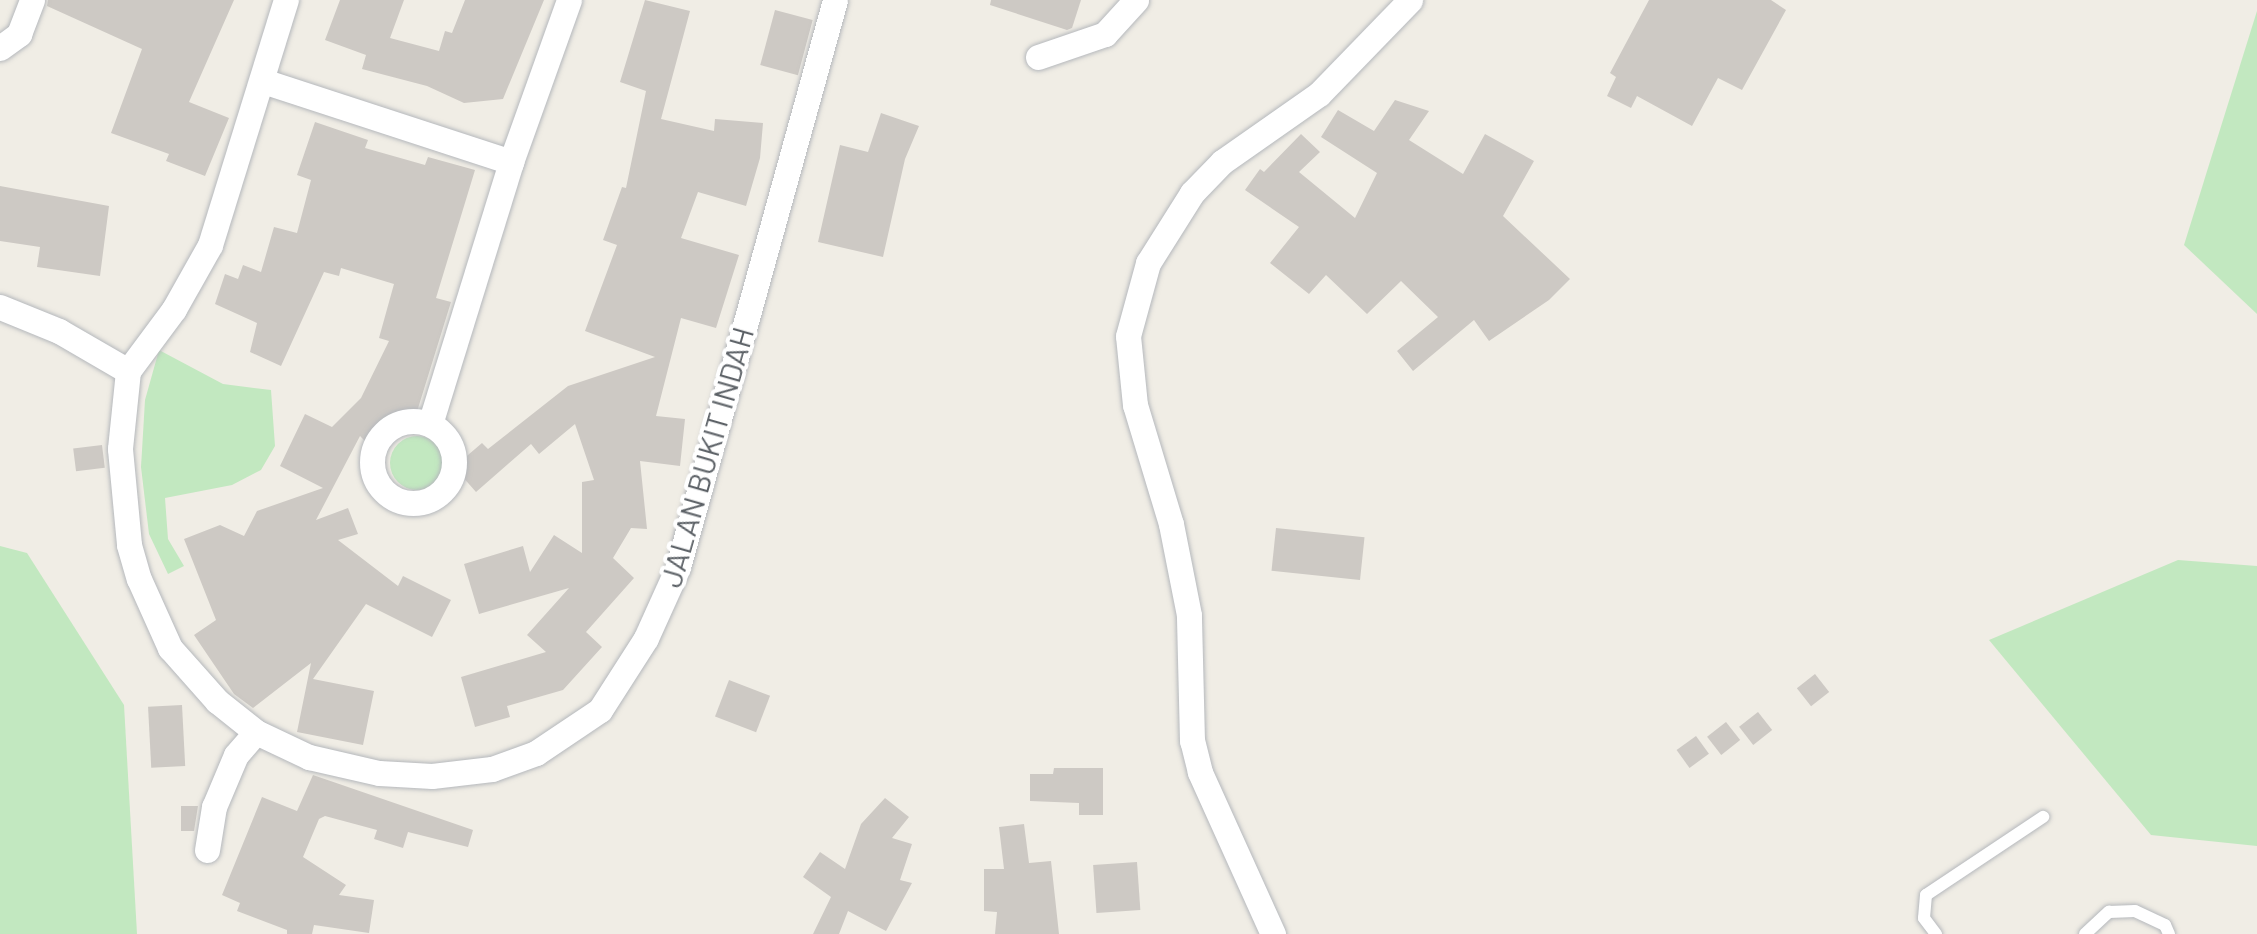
<!DOCTYPE html>
<html>
<head>
<meta charset="utf-8">
<style>
  body { margin:0 }
  #map { position:relative; width:2257px; height:934px; overflow:hidden; background:#f0ede5; font-family:Barlow,sans-serif }
  div>[style] { position:absolute }
  .green>* { inset:0; background:#c2e8c0 }
  .round { border-radius:50% }
  .building>* { inset:0; background:#cdc9c4; transform-origin:0 0 }
  .roads { filter:drop-shadow(0 0 2px #b5b8bc) drop-shadow(0 0 2px #b5b8bc) }
  .lane>* { height:12px; margin:-6px; padding:0 6px; transform-origin:6px; border-radius:6px; background:#fff }
  .street>* { height:25px; margin:-12.5px; padding:0 12.5px; transform-origin:12.5px; border-radius:12.5px; background:#fff }
  .street>.ring { margin:-12.5px; padding:0; box-sizing:content-box; background:none; border:25px solid #fff; border-radius:50% }
  span { translate:-50% -50%; white-space:nowrap; text-align:center; line-height:1.15; -webkit-text-stroke:8px #fff; paint-order:stroke }
  .street-label { font-size:30px; color:#5c6166 }
</style>
</head>
<body>
<div id="map">
  <div class="green">
    <div style="clip-path:polygon(2257px 11px,2257px 314px,2184px 245px)"></div>
    <div style="clip-path:polygon(159px 350px,223px 384px,271px 390px,275px 446px,261px 470px,232px 485px,165px 498px,168px 539px,184px 566px,168px 574px,149px 534px,141px 467px,145px 400px)"></div>
    <div class="round" style="left:390px;top:436px;width:54px;height:54px"></div>
    <div style="clip-path:polygon(0 546px,27px 553px,124px 705px,137px 934px,0 934px)"></div>
    <div style="clip-path:polygon(2178px 560px,2257px 566px,2257px 846px,2151px 835px,1989px 640px)"></div>
  </div>
  <div class="building">
    <div style="clip-path:polygon(48px 0,234px 0,189px 102px,229px 118px,205px 176px,166px 161px,169px 154px,111px 133px,142px 49px,47px 6px)"></div>
    <div style="clip-path:polygon(340px 0,404px 0,390px 38px,439px 51px,445px 31px,452px 33px,465px 0,544px 0,503px 99px,464px 103px,427px 86px,362px 69px,366px 55px,325px 40px)"></div>
    <div style="clip-path:polygon(645px 0,690px 11px,661px 119px,714px 131px,715px 119px,763px 123px,760px 158px,746px 206px,698px 192px,681px 238px,739px 255px,716px 328px,681px 318px,656px 416px,685px 419px,680px 466px,640px 461px,647px 529px,631px 528px,613px 558px,634px 578px,586px 632px,602px 647px,563px 690px,507px 706px,510px 717px,475px 727px,461px 677px,546px 652px,527px 635px,569px 588px,479px 614px,464px 564px,523px 546px,530px 572px,554px 535px,582px 553px,582px 482px,594px 480px,575px 424px,539px 454px,531px 444px,476px 492px,454px 467px,482px 443px,488px 449px,568px 386px,655px 357px,585px 331px,617px 245px,603px 240px,622px 187px,626px 188px,646px 91px,620px 82px)"></div>
    <div style="clip-path:polygon(991px 0,1081px 0,1072px 28px,1067px 30px,990px 5px)"></div>
    <div style="clip-path:polygon(1649px 0,1771px 0,1786px 10px,1742px 90px,1718px 78px,1692px 126px,1637px 96px,1631px 108px,1607px 96px,1616px 77px,1610px 73px)"></div>
    <div style="left:775px;top:10px;width:39px;height:57px;rotate:15deg"></div>
    <div style="clip-path:polygon(1395px 100px,1429px 111px,1409px 140px,1463px 174px,1485px 134px,1534px 161px,1503px 216px,1570px 279px,1549px 300px,1489px 341px,1474px 320px,1413px 371px,1397px 351px,1438px 317px,1401px 281px,1367px 314px,1326px 275px,1309px 294px,1270px 263px,1299px 227px,1245px 190px,1260px 169px,1264px 172px,1301px 134px,1320px 152px,1299px 172px,1355px 218px,1377px 173px,1321px 137px,1338px 110px,1374px 131px)"></div>
    <div style="clip-path:polygon(881px 113px,919px 126px,905px 159px,883px 257px,818px 242px,840px 145px,868px 152px)"></div>
    <div style="clip-path:polygon(315px 122px,368px 140px,365px 148px,425px 165px,428px 157px,475px 170px,436px 298px,451px 302px,415px 418px,399px 414px,369px 445px,360px 436px,316px 520px,348px 508px,358px 534px,338px 540px,398px 586px,403px 576px,451px 600px,432px 637px,366px 604px,313px 679px,374px 691px,363px 745px,297px 732px,311px 663px,253px 708px,234px 694px,194px 635px,216px 620px,184px 539px,220px 525px,244px 536px,257px 511px,323px 488px,280px 466px,305px 414px,332px 427px,361px 398px,389px 341px,379px 338px,394px 284px,341px 268px,339px 276px,324px 272px,281px 366px,250px 352px,257px 323px,215px 304px,225px 274px,238px 279px,243px 265px,261px 272px,274px 227px,297px 233px,311px 180px,297px 175px)"></div>
    <div style="clip-path:polygon(0 186px,109px 206px,100px 276px,37px 267px,40px 247px,0 241px)"></div>
    <div style="left:102px;top:445px;width:23px;height:29px;rotate:83deg"></div>
    <div style="left:1276px;top:528px;width:89px;height:43px;rotate:6deg"></div>
    <div style="left:1815px;top:674px;width:23px;height:23px;rotate:52deg"></div>
    <div style="left:729px;top:680px;width:44px;height:39px;rotate:21deg"></div>
    <div style="left:182px;top:705px;width:61px;height:34px;rotate:87deg"></div>
    <div style="left:1758px;top:712px;width:23px;height:24px;rotate:52deg"></div>
    <div style="left:1726px;top:722px;width:23px;height:24px;rotate:52deg"></div>
    <div style="left:1696px;top:736px;width:22px;height:24px;rotate:54deg"></div>
    <div style="clip-path:polygon(1054px 768px,1103px 768px,1103px 815px,1079px 815px,1079px 803px,1030px 801px,1030px 774px,1053px 774px)"></div>
    <div style="clip-path:polygon(313px 775px,473px 830px,468px 847px,408px 832px,403px 848px,374px 839px,377px 830px,325px 816px,319px 819px,303px 857px,346px 885px,339px 895px,374px 900px,369px 933px,314px 925px,312px 934px,287px 934px,287px 930px,237px 911px,240px 903px,222px 895px,262px 797px,297px 811px)"></div>
    <div style="clip-path:polygon(885px 798px,909px 817px,892px 838px,912px 844px,900px 880px,912px 883px,886px 931px,848px 911px,839px 934px,813px 934px,831px 897px,803px 877px,820px 852px,845px 869px,861px 824px)"></div>
    <div style="clip-path:polygon(181px 806px,198px 806px,194px 831px,181px 831px)"></div>
    <div style="clip-path:polygon(1024px 824px,1029px 863px,1051px 861px,1059px 934px,995px 934px,997px 912px,984px 911px,984px 869px,1004px 869px,999px 827px)"></div>
    <div style="left:1137px;top:862px;width:48px;height:44px;rotate:86deg"></div>
  </div>
  <div class="roads">
    <div class="lane">
      <div style="left:1936px;top:934px;width:20px;rotate:-127deg"></div>
      <div style="left:1924px;top:918px;width:23px;rotate:-85deg"></div>
      <div style="left:1926px;top:895px;width:141px;rotate:-33.7deg"></div>
      <div style="left:2085px;top:934px;width:33px;rotate:-43deg"></div>
      <div style="left:2109px;top:912px;width:26px;rotate:-2deg"></div>
      <div style="left:2135px;top:911px;width:33px;rotate:25deg"></div>
      <div style="left:2165px;top:925px;width:10px;rotate:66deg"></div>
    </div>
    <div class="street">
      <div style="left:0;top:48px;width:24px;rotate:-36deg"></div>
      <div style="left:19px;top:34px;width:36px;rotate:-69deg"></div>
      <div style="left:1038px;top:57px;width:71px;rotate:-18.9deg"></div>
      <div style="left:1105px;top:34px;width:46px;rotate:-47.6deg"></div>
      <div style="left:263px;top:81px;width:261px;rotate:18.1deg"></div>
      <div style="left:0;top:307px;width:64px;rotate:22.1deg"></div>
      <div style="left:59px;top:331px;width:80px;rotate:30.1deg"></div>
      <div style="left:128px;top:371px;width:78px;rotate:95.9deg"></div>
      <div style="left:120px;top:449px;width:96px;rotate:84.6deg"></div>
      <div style="left:129px;top:545px;width:35px;rotate:74deg"></div>
      <div style="left:139px;top:579px;width:76px;rotate:65.8deg"></div>
      <div style="left:170px;top:648px;width:71px;rotate:48.4deg"></div>
      <div style="left:217px;top:701px;width:50px;rotate:38.5deg"></div>
      <div style="left:256px;top:732px;width:59px;rotate:25.3deg"></div>
      <div style="left:309px;top:757px;width:72px;rotate:12.9deg"></div>
      <div style="left:379px;top:773px;width:53px;rotate:3.2deg"></div>
      <div style="left:432px;top:776px;width:60px;rotate:-6.7deg"></div>
      <div style="left:492px;top:769px;width:47px;rotate:-20deg"></div>
      <div style="left:536px;top:753px;width:77px;rotate:-33.9deg"></div>
      <div style="left:600px;top:710px;width:85px;rotate:-57.4deg"></div>
      <div style="left:646px;top:638px;width:78px;rotate:-65.7deg"></div>
      <div style="left:678px;top:567px;width:588px;rotate:-74.52deg"></div>
      <div style="left:128px;top:371px;width:77px;rotate:-53.4deg"></div>
      <div style="left:174px;top:309px;width:73px;rotate:-60.6deg"></div>
      <div style="left:210px;top:245px;width:257px;rotate:-72.8deg"></div>
      <div class="ring" style="left:372px;top:421px;width:57px;height:57px"></div>
      <div style="left:430px;top:424px;width:274px;rotate:-72.8deg"></div>
      <div style="left:511px;top:162px;width:172px;rotate:-70.3deg"></div>
      <div style="left:207px;top:850px;width:44px;rotate:-80.8deg"></div>
      <div style="left:214px;top:807px;width:56px;rotate:-67.1deg"></div>
      <div style="left:236px;top:755px;width:30px;rotate:-49deg"></div>
      <div style="left:1273px;top:934px;width:178px;rotate:-114.3deg"></div>
      <div style="left:1200px;top:772px;width:32px;rotate:-104deg"></div>
      <div style="left:1192px;top:741px;width:126px;rotate:-91.4deg"></div>
      <div style="left:1189px;top:615px;width:93px;rotate:-101.2deg"></div>
      <div style="left:1171px;top:524px;width:124px;rotate:-106.8deg"></div>
      <div style="left:1135px;top:405px;width:69px;rotate:-95.8deg"></div>
      <div style="left:1128px;top:336px;width:76px;rotate:-74.7deg"></div>
      <div style="left:1148px;top:263px;width:83px;rotate:-57.8deg"></div>
      <div style="left:1192px;top:193px;width:43px;rotate:-45.9deg"></div>
      <div style="left:1222px;top:162px;width:118px;rotate:-35deg"></div>
      <div style="left:1319px;top:94px;width:131px;rotate:-45.9deg"></div>
    </div>
  </div>
  <div class="street-label">
    <span style="left:706px;top:457px;rotate:-74deg">JALAN BUKIT INDAH</span>
  </div>
</div>
</body>
</html>
